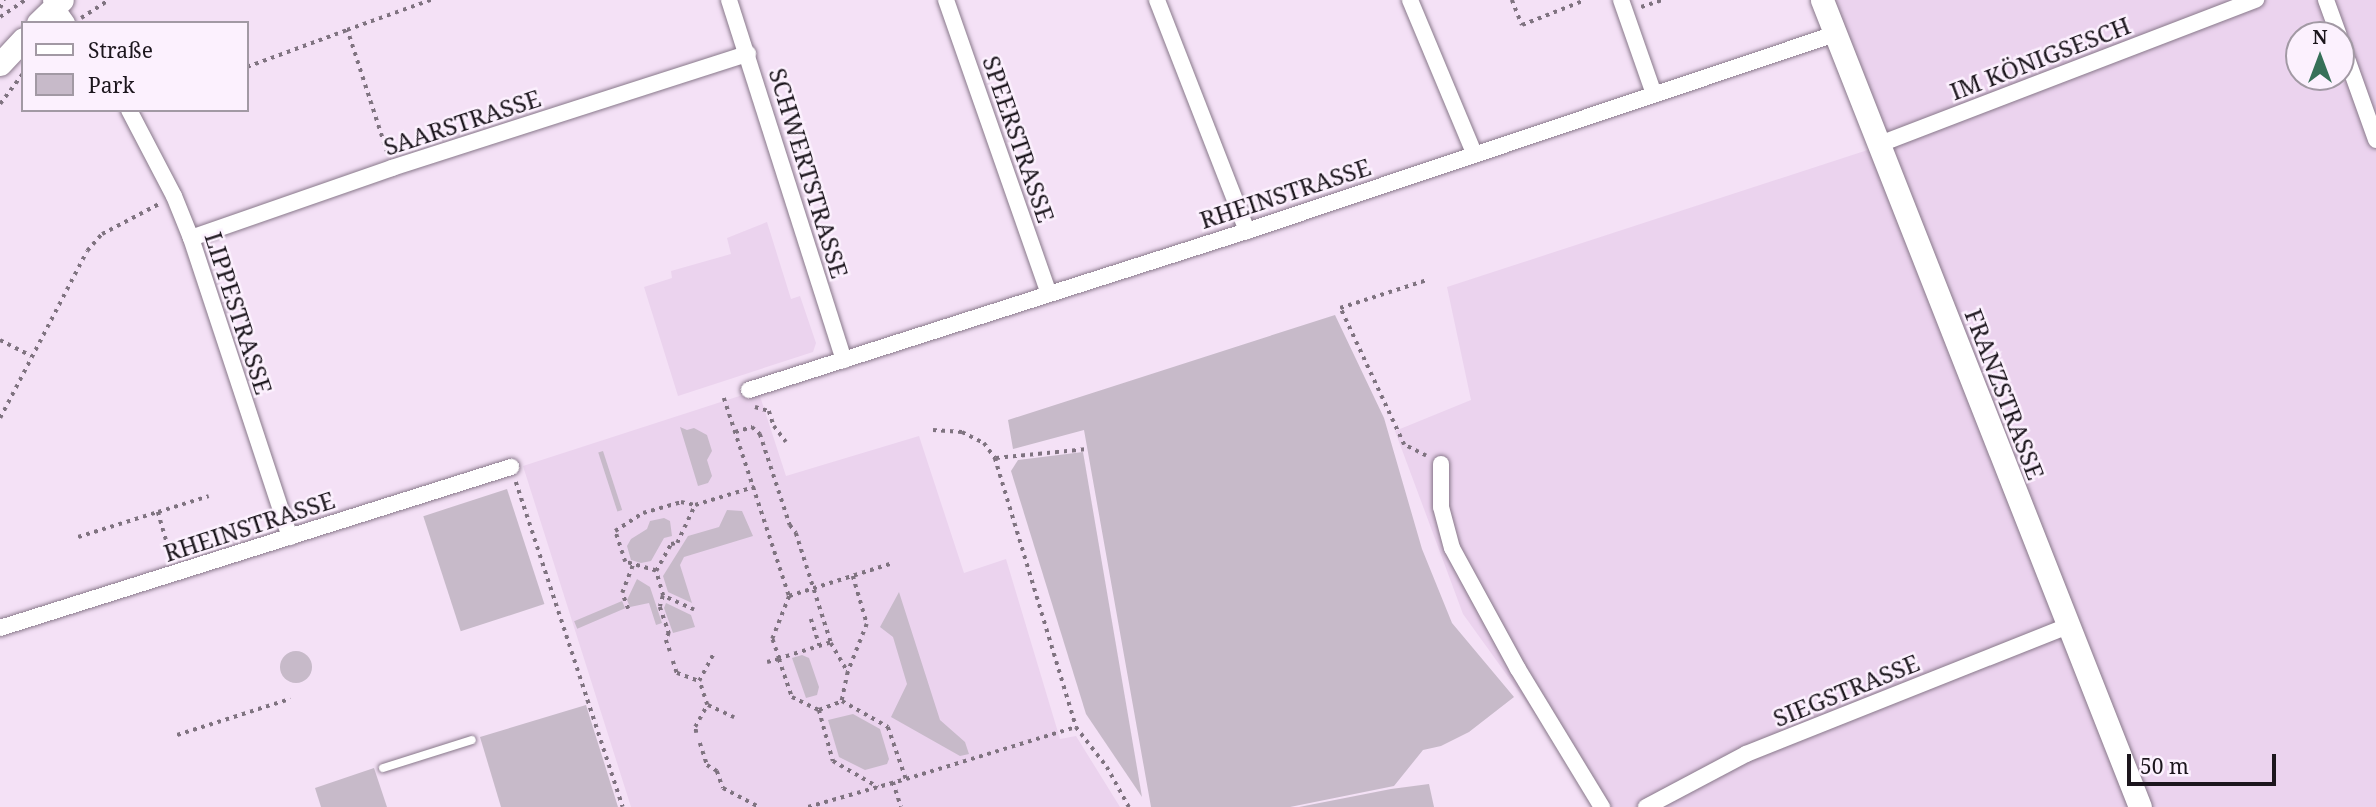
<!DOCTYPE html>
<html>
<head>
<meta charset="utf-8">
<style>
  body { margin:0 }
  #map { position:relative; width:2376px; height:807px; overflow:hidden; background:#f4e1f6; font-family:"Noto Serif",serif }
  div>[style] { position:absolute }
  .built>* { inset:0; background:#ebd3ee }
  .green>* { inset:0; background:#c7bac9; transform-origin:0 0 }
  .round { border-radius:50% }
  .path>* { height:3.5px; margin-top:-1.75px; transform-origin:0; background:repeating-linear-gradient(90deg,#7f7380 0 3.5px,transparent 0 8.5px) }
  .roads { filter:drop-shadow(0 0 2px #88788a) drop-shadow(0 0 2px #88788a) }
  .lane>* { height:8px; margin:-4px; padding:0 4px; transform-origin:4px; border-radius:4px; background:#fff }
  .street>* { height:16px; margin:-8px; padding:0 8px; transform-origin:8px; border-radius:8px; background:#fff }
  .secondary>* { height:23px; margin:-11.5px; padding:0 11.5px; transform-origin:11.5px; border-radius:11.5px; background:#fff }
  span { translate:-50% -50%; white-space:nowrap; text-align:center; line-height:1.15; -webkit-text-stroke:5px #fcf1fe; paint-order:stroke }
  .street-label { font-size:24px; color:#1c161d }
  .legend { position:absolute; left:21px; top:21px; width:228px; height:91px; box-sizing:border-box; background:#fcf1fe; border:2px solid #a299a4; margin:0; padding:9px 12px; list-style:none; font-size:21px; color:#1c161d }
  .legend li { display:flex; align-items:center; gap:14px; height:35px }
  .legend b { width:35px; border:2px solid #a299a4 }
  .north { position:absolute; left:2285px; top:21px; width:70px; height:70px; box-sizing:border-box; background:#fcf1fe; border:2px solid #a299a4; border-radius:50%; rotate:0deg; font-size:19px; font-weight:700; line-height:28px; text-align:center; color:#1c161d }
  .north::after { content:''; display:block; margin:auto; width:24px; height:32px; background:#367058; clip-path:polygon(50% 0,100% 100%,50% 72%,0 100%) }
  .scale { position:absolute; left:2127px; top:754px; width:149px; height:32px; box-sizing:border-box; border:4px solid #1c161d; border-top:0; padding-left:9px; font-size:21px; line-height:24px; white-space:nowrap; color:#1c161d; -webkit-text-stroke:5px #fcf1fe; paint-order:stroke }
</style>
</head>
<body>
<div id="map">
  <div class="built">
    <div style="clip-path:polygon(evenodd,1827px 0,2376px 0,2376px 807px,1602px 807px,1463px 614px,1395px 431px,1471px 400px,1447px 287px,1883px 145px,1827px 0,2299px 35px,2341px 35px,2341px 77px,2299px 77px,2299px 35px)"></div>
    <div style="clip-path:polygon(767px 222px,791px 299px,800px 296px,816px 343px,813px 352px,678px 396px,644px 287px,672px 278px,671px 271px,731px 254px,727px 238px)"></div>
    <div style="clip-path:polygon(758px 390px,786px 476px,919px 436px,964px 573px,1006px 559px,1060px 739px,1076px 736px,1120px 807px,631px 807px,523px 466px)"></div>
  </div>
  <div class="green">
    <div style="clip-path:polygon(1335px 315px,1384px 418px,1422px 549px,1452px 623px,1514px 697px,1469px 732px,1441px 746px,1423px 750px,1394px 786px,1290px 807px,1151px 807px,1084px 430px,1013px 449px,1008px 420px)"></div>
    <div style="clip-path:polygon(680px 427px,687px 430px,694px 428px,707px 435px,712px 451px,707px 460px,712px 476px,708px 483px,698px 486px)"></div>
    <div style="left:603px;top:451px;width:62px;height:5px;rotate:72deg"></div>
    <div style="clip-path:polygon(1083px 452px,1142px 797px,1086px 714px,1011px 471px,1018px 460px)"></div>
    <div style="left:507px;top:489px;width:121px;height:88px;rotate:72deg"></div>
    <div style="clip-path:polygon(727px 510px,742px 511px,753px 536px,684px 557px,680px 565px,692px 603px,668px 592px,663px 576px,688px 536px,719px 527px)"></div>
    <div style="clip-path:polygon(664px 518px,670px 521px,672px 536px,664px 538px,651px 561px,641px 563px,631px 560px,627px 546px,631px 539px,647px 529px,650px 521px)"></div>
    <div style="clip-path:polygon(637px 579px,650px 587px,662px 623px,656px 625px,649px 603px,630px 607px,627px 600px)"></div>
    <div style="clip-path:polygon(899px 592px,940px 720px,965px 742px,969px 754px,960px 756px,891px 717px,907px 684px,893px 637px,880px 627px)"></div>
    <div style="left:622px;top:601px;width:8px;height:52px;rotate:67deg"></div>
    <div style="clip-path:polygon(666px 603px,691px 615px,695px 627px,673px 633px,664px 608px)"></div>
    <div class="round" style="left:280px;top:651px;width:32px;height:32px"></div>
    <div style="clip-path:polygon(802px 655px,809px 658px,819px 687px,817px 695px,806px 698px,792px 658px)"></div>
    <div style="clip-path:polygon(586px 705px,618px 807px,501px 807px,480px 737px)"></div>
    <div style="clip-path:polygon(853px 714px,880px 729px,889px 759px,887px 764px,865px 770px,839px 757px,828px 720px)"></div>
    <div style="clip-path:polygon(374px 768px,387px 807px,321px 807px,315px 788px)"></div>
    <div style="clip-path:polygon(1429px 784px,1434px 807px,1299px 807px,1391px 789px)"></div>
  </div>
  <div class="path">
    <div style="left:1512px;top:0;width:27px;rotate:68deg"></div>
    <div style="left:1522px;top:25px;width:68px;rotate:-21.6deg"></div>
    <div style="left:1641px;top:7px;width:23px;rotate:-18deg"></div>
    <div style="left:0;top:8px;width:9px;rotate:-63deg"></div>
    <div style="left:0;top:17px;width:30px;rotate:-34deg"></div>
    <div style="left:81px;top:18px;width:33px;rotate:-33deg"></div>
    <div style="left:247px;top:67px;width:107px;rotate:-20.3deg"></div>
    <div style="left:0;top:104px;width:38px;rotate:-53deg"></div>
    <div style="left:387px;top:153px;width:129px;rotate:-108deg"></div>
    <div style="left:347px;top:30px;width:89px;rotate:-19.7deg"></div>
    <div style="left:0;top:340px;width:35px;rotate:27deg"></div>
    <div style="left:724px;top:398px;width:208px;rotate:71.8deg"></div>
    <div style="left:755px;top:407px;width:15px;rotate:16deg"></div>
    <div style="left:769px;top:411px;width:16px;rotate:72deg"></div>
    <div style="left:774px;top:426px;width:20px;rotate:53deg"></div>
    <div style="left:0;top:418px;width:188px;rotate:-62.5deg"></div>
    <div style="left:87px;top:251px;width:23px;rotate:-49deg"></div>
    <div style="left:102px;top:234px;width:64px;rotate:-27.8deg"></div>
    <div style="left:933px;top:430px;width:29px;rotate:4deg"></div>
    <div style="left:962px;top:432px;width:25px;rotate:27deg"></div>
    <div style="left:984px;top:443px;width:19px;rotate:54deg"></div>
    <div style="left:995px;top:458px;width:281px;rotate:73.2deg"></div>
    <div style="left:1076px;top:727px;width:51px;rotate:52.2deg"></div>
    <div style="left:1107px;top:767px;width:46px;rotate:61.2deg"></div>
    <div style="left:735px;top:432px;width:18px;rotate:-16deg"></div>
    <div style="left:752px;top:427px;width:11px;rotate:41deg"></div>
    <div style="left:760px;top:434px;width:96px;rotate:71.8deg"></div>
    <div style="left:790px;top:525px;width:10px;rotate:53deg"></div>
    <div style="left:796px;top:533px;width:115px;rotate:72.3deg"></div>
    <div style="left:831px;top:643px;width:34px;rotate:60deg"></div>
    <div style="left:1426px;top:456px;width:25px;rotate:-153deg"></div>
    <div style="left:1404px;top:445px;width:151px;rotate:-115deg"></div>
    <div style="left:1340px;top:308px;width:91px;rotate:-17.8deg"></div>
    <div style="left:996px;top:458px;width:92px;rotate:-5.6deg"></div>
    <div style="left:516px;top:482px;width:342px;rotate:71.8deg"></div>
    <div style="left:158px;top:512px;width:53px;rotate:-17.4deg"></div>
    <div style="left:78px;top:537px;width:84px;rotate:-17.4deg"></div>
    <div style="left:158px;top:512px;width:47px;rotate:73.9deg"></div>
    <div style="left:656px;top:571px;width:32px;rotate:-164deg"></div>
    <div style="left:625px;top:562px;width:33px;rotate:-108deg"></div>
    <div style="left:615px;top:531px;width:33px;rotate:-33deg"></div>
    <div style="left:643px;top:513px;width:40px;rotate:-16deg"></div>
    <div style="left:681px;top:502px;width:14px;rotate:12deg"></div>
    <div style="left:853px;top:576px;width:50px;rotate:73.7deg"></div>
    <div style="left:867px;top:624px;width:52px;rotate:111.6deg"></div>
    <div style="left:848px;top:672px;width:30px;rotate:102deg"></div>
    <div style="left:842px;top:701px;width:53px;rotate:29.5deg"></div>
    <div style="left:888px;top:727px;width:55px;rotate:70.9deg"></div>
    <div style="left:906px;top:779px;width:178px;rotate:-17deg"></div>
    <div style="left:663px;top:596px;width:11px;rotate:105deg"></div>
    <div style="left:660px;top:607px;width:28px;rotate:71deg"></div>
    <div style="left:669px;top:633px;width:8px;rotate:113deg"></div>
    <div style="left:666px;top:640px;width:12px;rotate:70deg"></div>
    <div style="left:628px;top:609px;width:17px;rotate:-111deg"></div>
    <div style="left:622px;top:593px;width:31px;rotate:-69deg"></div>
    <div style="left:694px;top:610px;width:34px;rotate:-156deg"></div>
    <div style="left:663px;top:596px;width:26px;rotate:-106deg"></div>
    <div style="left:656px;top:571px;width:31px;rotate:-61deg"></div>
    <div style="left:671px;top:544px;width:6px;rotate:-9deg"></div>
    <div style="left:677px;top:543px;width:42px;rotate:-64.7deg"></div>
    <div style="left:695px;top:505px;width:62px;rotate:-17deg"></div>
    <div style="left:811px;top:619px;width:28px;rotate:72deg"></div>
    <div style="left:830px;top:643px;width:53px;rotate:162.6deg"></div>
    <div style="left:779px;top:659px;width:40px;rotate:71.1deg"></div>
    <div style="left:792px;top:697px;width:30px;rotate:26deg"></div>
    <div style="left:819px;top:710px;width:53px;rotate:74.6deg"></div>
    <div style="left:833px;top:761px;width:52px;rotate:30deg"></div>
    <div style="left:673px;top:661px;width:13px;rotate:72deg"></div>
    <div style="left:677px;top:673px;width:23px;rotate:20deg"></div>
    <div style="left:767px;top:662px;width:12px;rotate:-14deg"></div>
    <div style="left:779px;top:659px;width:21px;rotate:-109deg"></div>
    <div style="left:772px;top:639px;width:46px;rotate:-68.4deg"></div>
    <div style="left:789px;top:596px;width:109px;rotate:-17.6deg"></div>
    <div style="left:708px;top:705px;width:29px;rotate:25deg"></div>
    <div style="left:819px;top:710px;width:25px;rotate:-21deg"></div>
    <div style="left:696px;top:733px;width:6px;rotate:-99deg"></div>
    <div style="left:695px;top:727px;width:25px;rotate:-61deg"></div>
    <div style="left:707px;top:705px;width:25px;rotate:-108deg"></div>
    <div style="left:699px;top:681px;width:32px;rotate:-62deg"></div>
    <div style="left:177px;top:735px;width:119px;rotate:-17.7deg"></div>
    <div style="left:700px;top:743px;width:23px;rotate:72deg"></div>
    <div style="left:707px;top:765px;width:12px;rotate:31deg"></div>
    <div style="left:717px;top:771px;width:18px;rotate:71deg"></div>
    <div style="left:723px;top:788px;width:41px;rotate:27.8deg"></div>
    <div style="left:893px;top:782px;width:26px;rotate:72deg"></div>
    <div style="left:808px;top:807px;width:102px;rotate:-15.9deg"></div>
  </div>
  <div class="roads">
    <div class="lane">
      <div style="left:383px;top:768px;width:93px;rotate:-17.5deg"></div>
    </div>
    <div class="street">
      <div style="left:51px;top:0;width:28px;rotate:55deg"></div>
      <div style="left:729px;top:0;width:378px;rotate:72.3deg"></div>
      <div style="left:946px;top:0;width:309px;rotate:70.7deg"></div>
      <div style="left:1157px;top:0;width:248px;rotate:68.7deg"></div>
      <div style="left:1410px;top:0;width:166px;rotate:67.3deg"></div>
      <div style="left:1621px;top:0;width:100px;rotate:70.7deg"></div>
      <div style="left:2326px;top:0;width:37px;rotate:70deg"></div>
      <div style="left:2341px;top:42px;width:104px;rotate:70.3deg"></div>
      <div style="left:129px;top:110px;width:97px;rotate:62.4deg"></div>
      <div style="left:174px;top:196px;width:45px;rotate:68deg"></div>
      <div style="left:191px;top:238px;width:315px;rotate:71.7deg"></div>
      <div style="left:1880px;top:144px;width:403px;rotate:-21deg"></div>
      <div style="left:191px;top:238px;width:213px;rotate:-19.2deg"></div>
      <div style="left:392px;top:168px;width:374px;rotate:-17.8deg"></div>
      <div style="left:749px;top:390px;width:523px;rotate:-17.71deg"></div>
      <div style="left:1247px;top:231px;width:620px;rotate:-18.52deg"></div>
      <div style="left:1441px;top:464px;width:43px;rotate:90deg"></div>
      <div style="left:1441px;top:507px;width:42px;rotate:75deg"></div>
      <div style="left:1452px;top:548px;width:138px;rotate:61.4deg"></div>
      <div style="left:1518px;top:669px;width:162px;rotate:58.7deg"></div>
      <div style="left:0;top:628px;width:536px;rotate:-17.49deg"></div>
      <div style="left:1646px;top:807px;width:113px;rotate:-27.9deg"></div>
      <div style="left:1746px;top:754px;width:347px;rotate:-21.7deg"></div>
    </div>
    <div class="secondary">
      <div style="left:1822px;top:0;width:867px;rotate:68.49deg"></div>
      <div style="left:38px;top:23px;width:33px;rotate:-44deg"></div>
      <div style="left:0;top:64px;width:34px;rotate:-47deg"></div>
    </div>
  </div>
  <div class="street-label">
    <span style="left:2040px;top:58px;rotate:-21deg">IM KÖNIGSESCH</span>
    <span style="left:462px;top:122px;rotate:-18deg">SAARSTRASSE</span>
    <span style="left:1019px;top:139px;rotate:71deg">SPEERSTRASSE</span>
    <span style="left:809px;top:173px;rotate:73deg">SCHWERTSTRASSE</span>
    <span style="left:1285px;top:193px;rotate:-18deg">RHEINSTRASSE</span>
    <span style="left:239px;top:313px;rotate:72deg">LIPPESTRASSE</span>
    <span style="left:2005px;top:394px;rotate:69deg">FRANZSTRASSE</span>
    <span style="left:249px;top:526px;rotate:-18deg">RHEINSTRASSE</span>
    <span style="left:1846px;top:690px;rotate:-22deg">SIEGSTRASSE</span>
  </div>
  <ul class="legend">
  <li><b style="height:9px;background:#fff"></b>Straße</li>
  <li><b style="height:19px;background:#c7bac9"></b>Park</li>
  </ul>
  <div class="north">N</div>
  <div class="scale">50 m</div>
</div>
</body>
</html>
